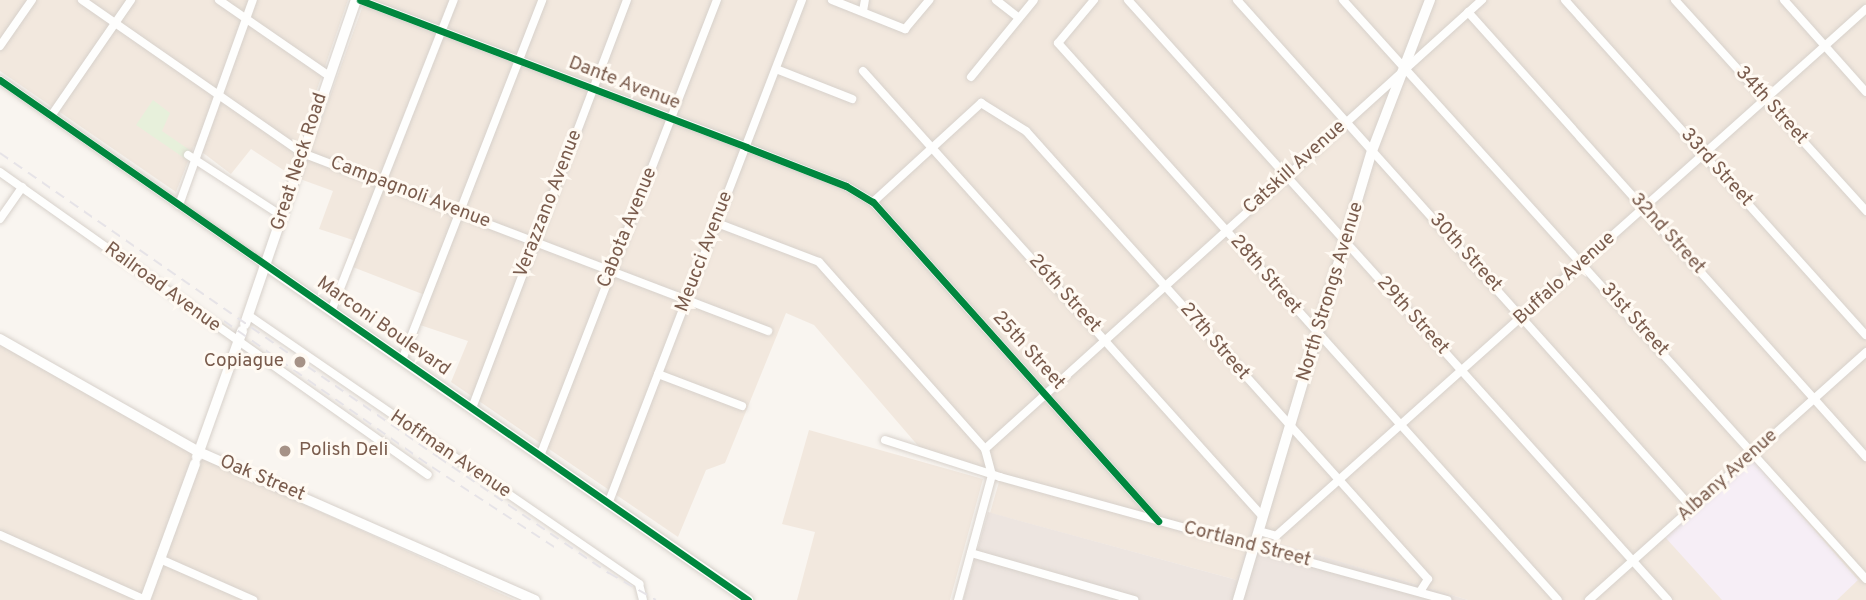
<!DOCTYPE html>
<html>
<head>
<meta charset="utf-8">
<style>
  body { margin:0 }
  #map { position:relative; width:1866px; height:600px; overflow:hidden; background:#f9f5f0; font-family:Overpass,sans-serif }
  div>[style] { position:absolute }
  .residential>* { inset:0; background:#f2e8de }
  .industrial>* { inset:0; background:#ede5e0 }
  .education>* { inset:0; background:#f6eef6 }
  .green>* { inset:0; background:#e7f0db }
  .roads { filter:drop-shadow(0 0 2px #d7d1cb) drop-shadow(0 0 2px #d7d1cb) }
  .street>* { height:8px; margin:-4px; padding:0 4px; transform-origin:4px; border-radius:4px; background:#fefefd }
  .secondary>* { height:10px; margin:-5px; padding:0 5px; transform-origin:5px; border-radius:5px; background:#fefefd }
  .rail>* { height:2px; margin-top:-1px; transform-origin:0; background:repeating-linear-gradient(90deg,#e6e3e7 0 10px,transparent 0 17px) }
  .cycleway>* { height:7px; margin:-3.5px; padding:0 3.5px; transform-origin:3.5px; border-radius:3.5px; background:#00873e }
  .dots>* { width:19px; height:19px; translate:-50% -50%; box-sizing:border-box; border:4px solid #fffaf3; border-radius:50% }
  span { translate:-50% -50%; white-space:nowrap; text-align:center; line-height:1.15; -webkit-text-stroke:6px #fffaf3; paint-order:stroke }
  .street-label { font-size:19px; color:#7a5c4d }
  .poi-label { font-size:19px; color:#7a5c4d }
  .right { translate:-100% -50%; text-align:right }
  .left { translate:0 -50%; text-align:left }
</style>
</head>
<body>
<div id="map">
  <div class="residential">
    <div style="clip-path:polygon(0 0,348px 0,288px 173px,251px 149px,231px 174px,194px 146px,176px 192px,0 71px)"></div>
    <div style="clip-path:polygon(365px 0,1866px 0,1866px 600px,1468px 600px,1252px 536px,1237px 580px,990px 513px,999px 482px,926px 455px,814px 325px,786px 313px,725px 463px,706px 470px,678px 537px,451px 382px,468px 341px,420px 325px,430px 297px,345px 264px,353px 240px,319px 229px,333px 191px,300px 179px)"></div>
    <div style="clip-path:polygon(0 343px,202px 458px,515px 600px,0 600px)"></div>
    <div style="clip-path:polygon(809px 430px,983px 479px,950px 600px,797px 600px,815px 532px,782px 524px)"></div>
  </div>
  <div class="industrial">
    <div style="clip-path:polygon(988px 512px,1237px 580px,1251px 535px,1468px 600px,963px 600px)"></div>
  </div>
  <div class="education">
    <div style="clip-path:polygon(1753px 460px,1858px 580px,1837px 600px,1722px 600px,1665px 537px)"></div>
  </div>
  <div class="green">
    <div style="clip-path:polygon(153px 100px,170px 113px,162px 131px,194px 153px,190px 162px,136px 125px)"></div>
  </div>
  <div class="roads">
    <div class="street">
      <div style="left:82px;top:0;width:268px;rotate:34.8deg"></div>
      <div style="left:302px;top:153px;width:499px;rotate:20.9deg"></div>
      <div style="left:219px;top:0;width:134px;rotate:34.6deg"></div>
      <div style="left:360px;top:0;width:413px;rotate:20.8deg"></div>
      <div style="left:746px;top:147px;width:107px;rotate:21.3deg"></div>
      <div style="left:846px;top:186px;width:31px;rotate:31deg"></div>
      <div style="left:873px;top:202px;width:428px;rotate:48.2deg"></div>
      <div style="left:832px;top:0;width:79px;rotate:21.7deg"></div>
      <div style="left:905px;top:29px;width:38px;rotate:-50deg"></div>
      <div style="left:996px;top:0;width:29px;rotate:38deg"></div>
      <div style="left:1094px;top:0;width:56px;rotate:129.9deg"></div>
      <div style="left:1058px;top:43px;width:748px;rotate:48.09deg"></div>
      <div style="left:1128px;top:0;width:807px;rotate:48.01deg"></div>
      <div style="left:1237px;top:0;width:682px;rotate:48.15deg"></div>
      <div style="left:1343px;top:0;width:780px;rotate:47.91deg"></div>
      <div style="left:1565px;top:0;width:450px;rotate:48.1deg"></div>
      <div style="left:1675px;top:0;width:285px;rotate:47.8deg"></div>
      <div style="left:1784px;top:0;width:123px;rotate:48.3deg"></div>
      <div style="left:863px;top:11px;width:11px;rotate:-80deg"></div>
      <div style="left:1468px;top:12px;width:597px;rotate:48.19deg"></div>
      <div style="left:0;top:46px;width:56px;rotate:-55.2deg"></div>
      <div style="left:776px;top:69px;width:82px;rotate:21.5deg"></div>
      <div style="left:863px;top:71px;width:599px;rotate:48.11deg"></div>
      <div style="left:971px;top:77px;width:99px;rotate:-50.7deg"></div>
      <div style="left:0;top:80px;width:323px;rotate:34.9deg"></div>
      <div style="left:51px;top:116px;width:141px;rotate:-55.4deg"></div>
      <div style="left:188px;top:155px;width:112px;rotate:33deg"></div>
      <div style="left:0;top:172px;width:524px;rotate:35.3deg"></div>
      <div style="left:873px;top:202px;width:147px;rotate:-42.5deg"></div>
      <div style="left:981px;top:103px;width:53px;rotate:31.9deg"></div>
      <div style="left:1026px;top:131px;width:602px;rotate:48.1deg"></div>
      <div style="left:1428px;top:579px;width:15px;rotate:122deg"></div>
      <div style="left:179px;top:205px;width:218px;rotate:-70.2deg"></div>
      <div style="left:0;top:219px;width:39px;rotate:-55deg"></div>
      <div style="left:717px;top:223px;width:109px;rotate:20.9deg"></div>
      <div style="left:819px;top:262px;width:250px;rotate:48.4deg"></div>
      <div style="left:985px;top:449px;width:27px;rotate:75deg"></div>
      <div style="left:992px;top:475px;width:130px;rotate:105.2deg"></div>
      <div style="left:332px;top:309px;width:332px;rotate:-68.5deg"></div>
      <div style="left:248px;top:315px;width:475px;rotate:34.5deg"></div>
      <div style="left:639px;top:584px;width:16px;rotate:76deg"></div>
      <div style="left:402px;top:360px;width:386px;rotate:-68.7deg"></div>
      <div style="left:658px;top:374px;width:90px;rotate:20.9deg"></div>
      <div style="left:472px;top:408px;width:436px;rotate:-69.2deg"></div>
      <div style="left:885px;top:440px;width:121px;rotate:17.8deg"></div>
      <div style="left:1000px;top:477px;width:464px;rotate:15.4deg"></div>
      <div style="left:985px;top:449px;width:670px;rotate:-42.1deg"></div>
      <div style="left:540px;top:456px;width:489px;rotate:-68.8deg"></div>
      <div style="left:608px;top:504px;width:540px;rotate:-68.95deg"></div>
      <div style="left:1259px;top:531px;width:18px;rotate:16deg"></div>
      <div style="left:1276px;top:536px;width:791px;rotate:-41.77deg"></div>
      <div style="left:0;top:535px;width:159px;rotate:24.1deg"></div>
      <div style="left:971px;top:553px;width:170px;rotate:16.1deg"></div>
      <div style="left:160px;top:559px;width:102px;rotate:23.8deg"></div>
      <div style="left:1589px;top:600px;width:372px;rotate:-41.8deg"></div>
    </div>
    <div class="secondary">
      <div style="left:265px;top:265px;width:588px;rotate:34.74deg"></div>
      <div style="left:245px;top:324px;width:342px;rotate:-71.1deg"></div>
      <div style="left:0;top:339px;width:229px;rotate:29.6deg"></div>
      <div style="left:199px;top:452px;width:367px;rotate:23.8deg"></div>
      <div style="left:197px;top:457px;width:134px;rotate:-70.3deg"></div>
      <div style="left:145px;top:600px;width:145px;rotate:-69.8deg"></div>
      <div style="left:1238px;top:600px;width:469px;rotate:-73.4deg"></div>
      <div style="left:1372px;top:151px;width:162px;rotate:-69deg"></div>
    </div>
  </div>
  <div class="rail">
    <div style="left:0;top:153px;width:533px;rotate:34.76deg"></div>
    <div style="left:438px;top:457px;width:207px;rotate:34.2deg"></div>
    <div style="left:609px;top:573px;width:54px;rotate:29.9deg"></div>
    <div style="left:224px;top:321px;width:254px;rotate:35.1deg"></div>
    <div style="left:432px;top:467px;width:152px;rotate:33.2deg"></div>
  </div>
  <div class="cycleway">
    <div style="left:360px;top:0;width:413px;rotate:20.8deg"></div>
    <div style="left:746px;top:147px;width:107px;rotate:21.3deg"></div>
    <div style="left:846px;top:186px;width:31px;rotate:31deg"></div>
    <div style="left:873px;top:202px;width:428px;rotate:48.2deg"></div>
    <div style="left:0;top:80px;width:911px;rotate:34.81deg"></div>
  </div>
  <div class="dots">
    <div style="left:300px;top:362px;background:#a69286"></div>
    <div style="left:285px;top:451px;background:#a69286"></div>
  </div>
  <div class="street-label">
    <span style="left:624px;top:84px;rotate:21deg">Dante Avenue</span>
    <span style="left:1771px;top:106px;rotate:48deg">34th Street</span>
    <span style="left:300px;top:162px;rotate:-72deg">Great Neck Road</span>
    <span style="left:1295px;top:168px;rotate:-42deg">Catskill Avenue</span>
    <span style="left:1716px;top:168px;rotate:48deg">33rd Street</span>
    <span style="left:410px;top:193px;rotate:21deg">Campagnoli Avenue</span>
    <span style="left:549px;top:204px;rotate:-69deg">Verazzano Avenue</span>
    <span style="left:628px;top:228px;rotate:-68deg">Cabota Avenue</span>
    <span style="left:1667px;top:234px;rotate:48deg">32nd Street</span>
    <span style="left:705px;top:252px;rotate:-69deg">Meucci Avenue</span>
    <span style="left:1465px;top:253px;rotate:48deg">30th Street</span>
    <span style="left:1265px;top:275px;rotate:49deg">28th Street</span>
    <span style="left:1565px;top:279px;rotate:-42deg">Buffalo Avenue</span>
    <span style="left:162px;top:288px;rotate:36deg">Railroad Avenue</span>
    <span style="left:1331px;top:292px;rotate:-73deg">North Strongs Avenue</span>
    <span style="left:1064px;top:294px;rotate:48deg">26th Street</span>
    <span style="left:1412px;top:316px;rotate:48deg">29th Street</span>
    <span style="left:1634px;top:320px;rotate:48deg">31st Street</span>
    <span style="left:383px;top:327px;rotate:35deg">Marconi Boulevard</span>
    <span style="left:1214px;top:342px;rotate:49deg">27th Street</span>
    <span style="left:1028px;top:351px;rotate:48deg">25th Street</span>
    <span style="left:450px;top:455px;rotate:34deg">Hoffman Avenue</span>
    <span style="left:1728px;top:476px;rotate:-42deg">Albany Avenue</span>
    <span style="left:262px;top:479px;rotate:23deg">Oak Street</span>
    <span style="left:1247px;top:545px;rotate:15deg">Cortland Street</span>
  </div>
  <div class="poi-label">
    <span class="right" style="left:284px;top:362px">Copiague</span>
    <span class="left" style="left:299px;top:451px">Polish Deli</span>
  </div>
</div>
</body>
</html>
